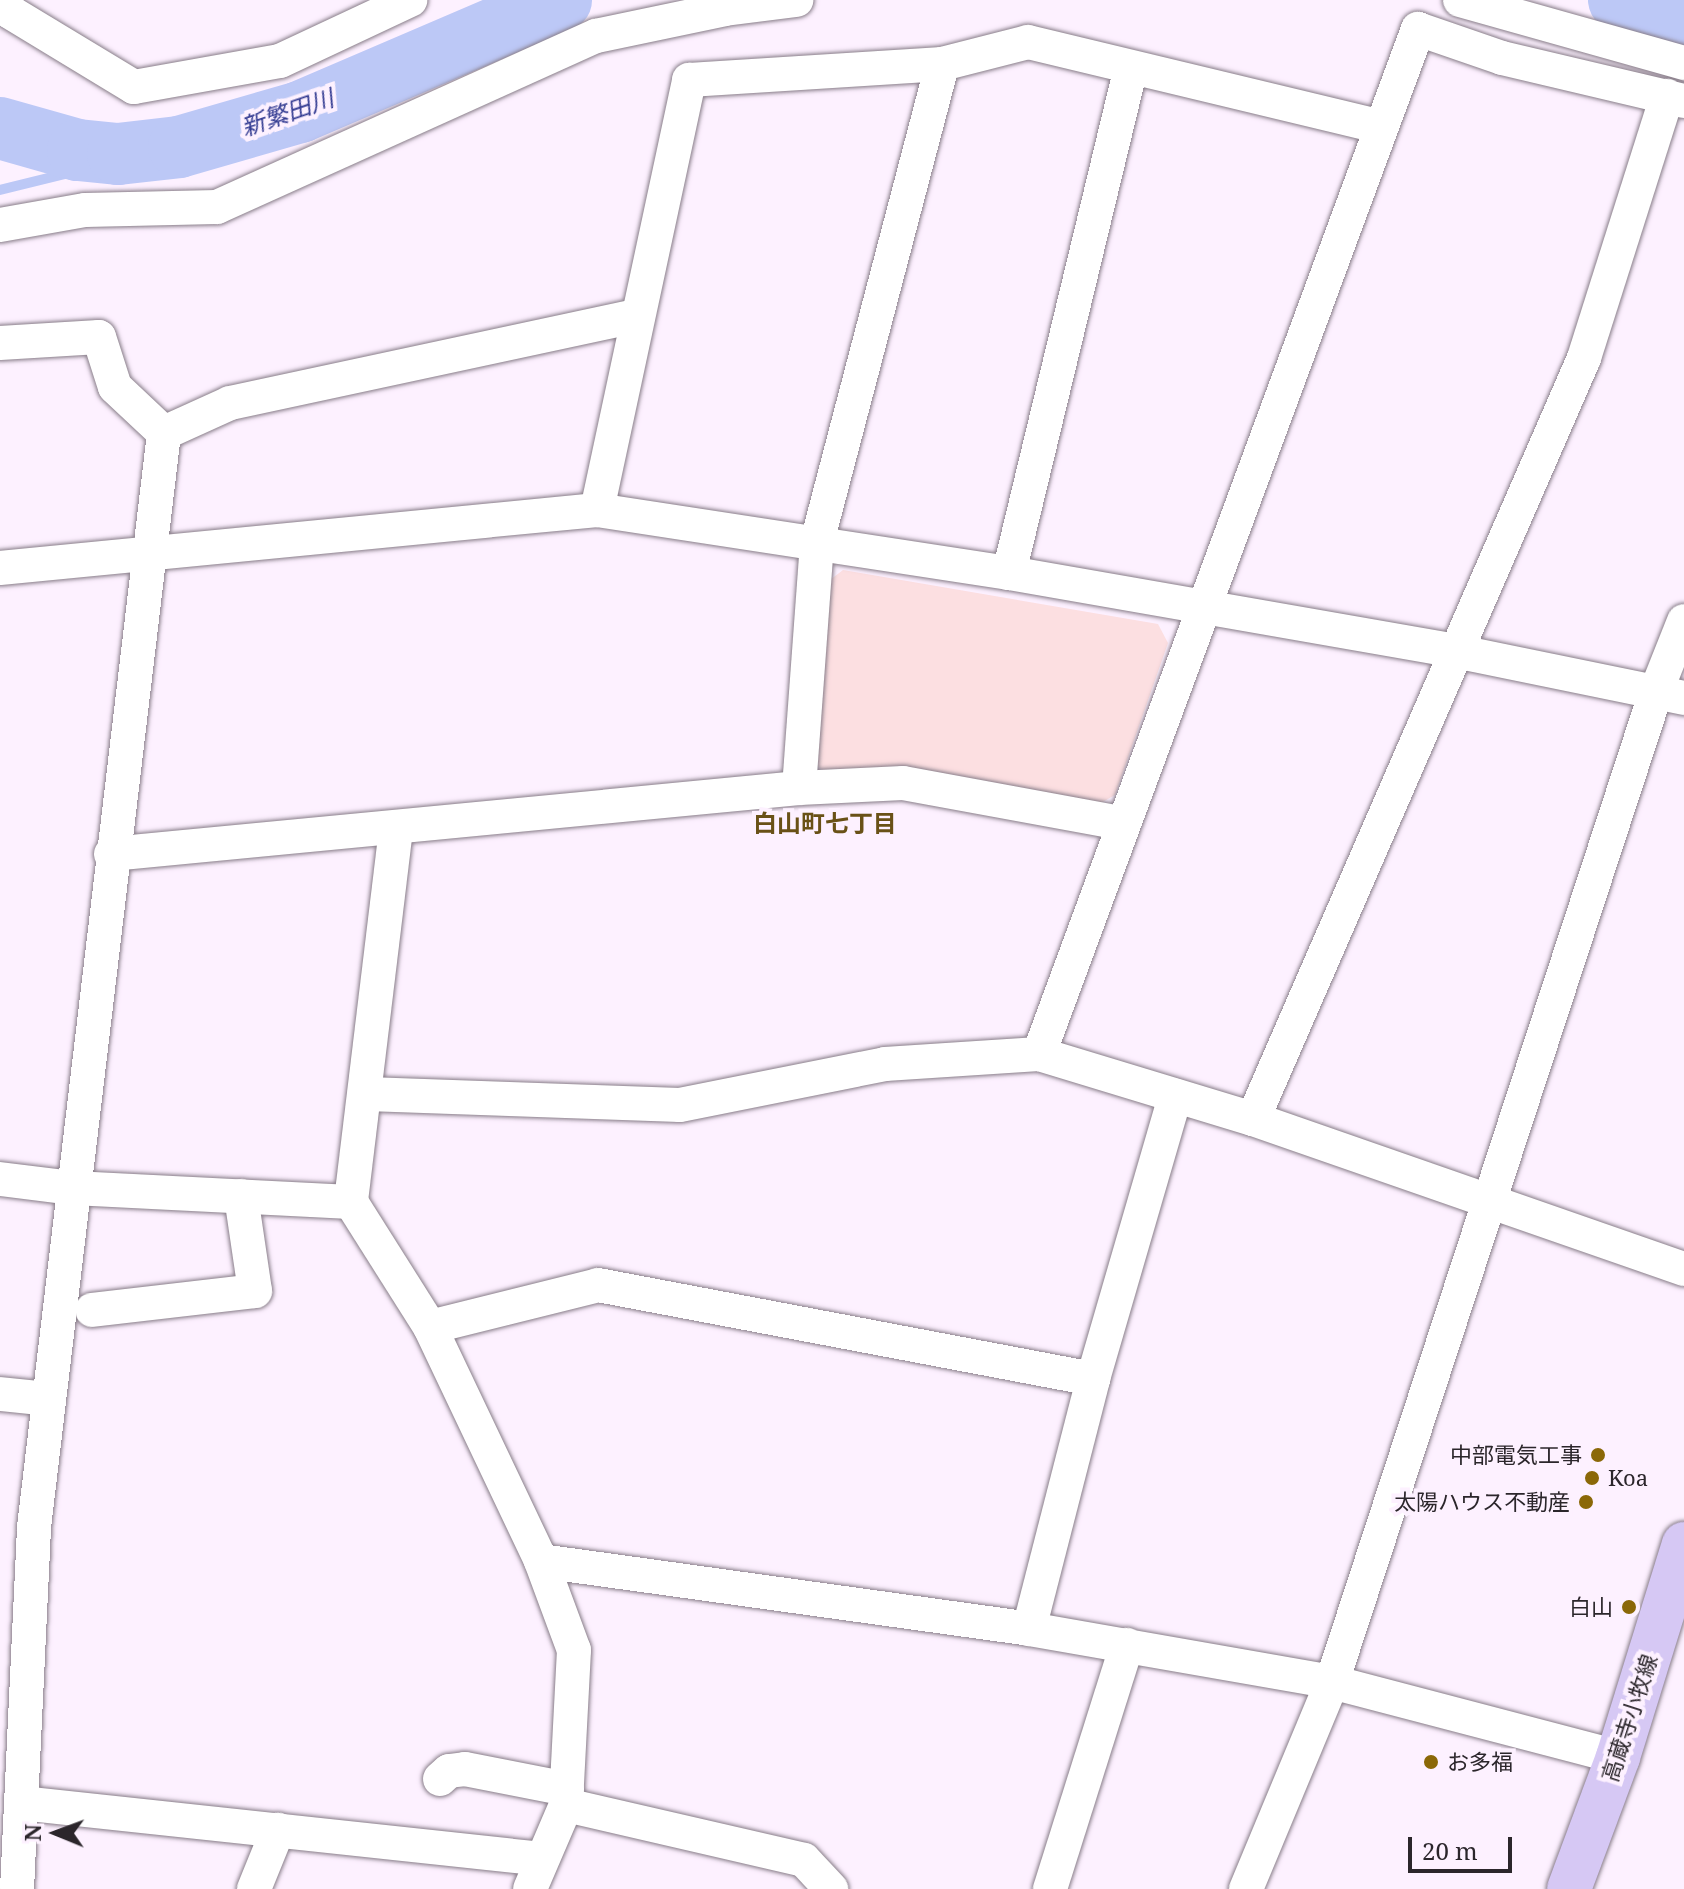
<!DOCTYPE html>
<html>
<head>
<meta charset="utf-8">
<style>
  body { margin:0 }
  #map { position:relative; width:1684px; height:1889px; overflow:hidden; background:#fdf1ff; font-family:"Noto Serif","Noto Sans JP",serif }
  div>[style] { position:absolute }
  .green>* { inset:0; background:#fcdfe1 }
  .stream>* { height:10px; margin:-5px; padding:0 5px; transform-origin:5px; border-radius:5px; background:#bcc8f6 }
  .river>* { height:62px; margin:-31px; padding:0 31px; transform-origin:31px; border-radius:31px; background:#bcc8f6 }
  .roads { filter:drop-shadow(0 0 2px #887d89) drop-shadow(0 0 2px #887d89) }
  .minor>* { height:34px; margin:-17px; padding:0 17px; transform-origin:17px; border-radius:17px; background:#fff }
  .major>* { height:44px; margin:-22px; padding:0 22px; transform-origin:22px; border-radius:22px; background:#d6c8f4 }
  .dots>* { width:22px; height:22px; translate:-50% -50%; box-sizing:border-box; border:4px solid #fdf1ff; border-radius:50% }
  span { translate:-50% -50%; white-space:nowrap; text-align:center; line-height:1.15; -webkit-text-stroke:8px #fdf1ff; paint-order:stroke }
  .poi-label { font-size:22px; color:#2b262b }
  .right { translate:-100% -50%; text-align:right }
  .left { translate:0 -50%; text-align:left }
  .street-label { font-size:22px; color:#2b262b }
  .water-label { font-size:24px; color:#353d93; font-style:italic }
  .neighbourhood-label { font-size:24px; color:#695117; font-weight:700 }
  .north { position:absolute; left:16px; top:1793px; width:80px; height:80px; -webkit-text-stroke:6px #fdf1ff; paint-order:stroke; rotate:271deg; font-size:22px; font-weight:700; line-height:32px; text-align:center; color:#2b262b }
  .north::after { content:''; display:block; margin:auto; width:28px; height:36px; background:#2b262b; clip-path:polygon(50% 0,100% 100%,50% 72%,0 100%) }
  .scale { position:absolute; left:1408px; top:1837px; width:104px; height:36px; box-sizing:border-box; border:4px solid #2b262b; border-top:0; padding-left:10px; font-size:24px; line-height:28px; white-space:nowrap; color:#2b262b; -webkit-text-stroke:6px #fdf1ff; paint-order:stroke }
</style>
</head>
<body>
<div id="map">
  <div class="green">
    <div style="clip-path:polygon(843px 570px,1158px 624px,1168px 643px,1115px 795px,1099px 804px,826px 774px,814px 762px,830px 580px)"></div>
  </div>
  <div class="stream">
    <div style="left:0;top:190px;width:88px;rotate:-13.9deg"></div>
    <div style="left:85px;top:169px;width:36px;rotate:-24deg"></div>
  </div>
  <div class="river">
    <div style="left:1619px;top:0;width:68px;rotate:16.3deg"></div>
    <div style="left:0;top:128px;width:81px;rotate:15.8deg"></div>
    <div style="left:78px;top:150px;width:40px;rotate:5.7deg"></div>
    <div style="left:118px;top:154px;width:61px;rotate:-6.5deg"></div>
    <div style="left:179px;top:147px;width:126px;rotate:-16.1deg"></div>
    <div style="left:300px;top:112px;width:284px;rotate:-23.2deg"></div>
  </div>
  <div class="roads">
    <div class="minor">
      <div style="left:4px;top:0;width:13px;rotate:63deg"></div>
      <div style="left:10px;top:12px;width:145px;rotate:31.2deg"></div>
      <div style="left:134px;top:87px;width:148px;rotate:-10.1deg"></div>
      <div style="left:280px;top:61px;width:144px;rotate:-25.1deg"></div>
      <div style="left:1460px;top:0;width:233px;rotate:15.7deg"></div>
      <div style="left:0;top:225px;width:86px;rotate:-10deg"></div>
      <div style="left:85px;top:210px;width:132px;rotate:-1.3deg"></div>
      <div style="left:217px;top:207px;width:416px;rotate:-24.3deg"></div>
      <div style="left:596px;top:36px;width:132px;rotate:-11.8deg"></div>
      <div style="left:725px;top:9px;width:72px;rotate:-7.2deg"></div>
      <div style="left:0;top:343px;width:99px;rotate:-3.5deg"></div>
      <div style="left:99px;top:337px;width:52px;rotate:72.3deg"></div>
      <div style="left:115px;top:387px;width:67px;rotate:43.2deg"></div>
      <div style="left:597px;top:510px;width:440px;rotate:-77.9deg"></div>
      <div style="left:689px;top:80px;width:254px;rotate:-3.6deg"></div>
      <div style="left:942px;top:64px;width:89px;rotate:-14.3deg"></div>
      <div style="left:1028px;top:42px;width:363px;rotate:13.5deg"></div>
      <div style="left:0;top:568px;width:600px;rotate:-5.55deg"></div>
      <div style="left:597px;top:510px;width:417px;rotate:8.7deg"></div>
      <div style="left:1009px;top:573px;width:453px;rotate:9.9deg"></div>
      <div style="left:1455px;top:651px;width:234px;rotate:11.6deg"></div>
      <div style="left:1009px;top:573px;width:520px;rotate:-76.44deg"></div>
      <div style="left:799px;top:788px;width:247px;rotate:-85.8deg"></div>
      <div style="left:817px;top:542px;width:494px;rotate:-75.3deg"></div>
      <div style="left:396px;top:829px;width:376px;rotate:96.9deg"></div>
      <div style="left:351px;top:1202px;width:148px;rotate:57.7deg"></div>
      <div style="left:430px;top:1327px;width:259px;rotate:64.6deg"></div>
      <div style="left:541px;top:1561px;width:95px;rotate:69.7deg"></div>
      <div style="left:574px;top:1650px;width:155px;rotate:93deg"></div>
      <div style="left:566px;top:1805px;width:91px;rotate:113.2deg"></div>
      <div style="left:111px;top:854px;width:691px;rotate:-5.48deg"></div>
      <div style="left:799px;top:788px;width:104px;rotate:-2.8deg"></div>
      <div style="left:903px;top:783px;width:222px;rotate:10.4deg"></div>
      <div style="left:1039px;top:1054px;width:1093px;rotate:-69.71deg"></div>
      <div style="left:1418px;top:29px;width:89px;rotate:19deg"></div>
      <div style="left:1502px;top:58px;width:187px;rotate:13.3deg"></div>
      <div style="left:367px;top:1094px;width:313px;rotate:2deg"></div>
      <div style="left:680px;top:1105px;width:209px;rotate:-11.3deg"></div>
      <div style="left:885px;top:1064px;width:154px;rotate:-3.7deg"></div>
      <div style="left:1039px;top:1054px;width:224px;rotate:16.9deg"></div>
      <div style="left:1253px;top:1119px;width:456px;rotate:19.2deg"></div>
      <div style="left:1253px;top:1119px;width:830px;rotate:-66.49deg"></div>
      <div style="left:1584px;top:358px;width:275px;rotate:-72.4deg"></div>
      <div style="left:0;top:1179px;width:74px;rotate:7deg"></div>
      <div style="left:73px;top:1188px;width:278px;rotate:2.9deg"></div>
      <div style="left:92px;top:1310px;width:164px;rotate:-6.6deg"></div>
      <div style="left:255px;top:1291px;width:96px;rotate:-98.4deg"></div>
      <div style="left:430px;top:1327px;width:173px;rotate:-14deg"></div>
      <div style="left:598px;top:1285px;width:504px;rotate:10.75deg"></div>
      <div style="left:0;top:1394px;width:48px;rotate:5.9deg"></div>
      <div style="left:541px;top:1561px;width:493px;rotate:7.9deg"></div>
      <div style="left:1029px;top:1629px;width:308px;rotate:9.9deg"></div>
      <div style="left:1332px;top:1682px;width:296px;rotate:14.7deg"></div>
      <div style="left:1029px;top:1629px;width:258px;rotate:-75.6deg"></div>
      <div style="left:1093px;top:1379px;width:295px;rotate:-73.8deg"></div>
      <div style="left:440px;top:1779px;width:12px;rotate:-42deg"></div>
      <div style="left:449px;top:1771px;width:16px;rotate:-7deg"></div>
      <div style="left:465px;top:1769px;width:104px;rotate:11.1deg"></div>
      <div style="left:21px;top:1803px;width:524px;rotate:6.13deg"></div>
      <div style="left:566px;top:1805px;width:244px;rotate:13deg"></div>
      <div style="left:804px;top:1860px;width:40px;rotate:47deg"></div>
      <div style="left:17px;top:1889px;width:362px;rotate:-87.3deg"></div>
      <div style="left:34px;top:1527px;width:1102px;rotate:-83.22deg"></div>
      <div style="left:164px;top:433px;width:72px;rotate:-24.4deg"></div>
      <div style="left:230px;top:403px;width:414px;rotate:-12.1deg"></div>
      <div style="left:254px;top:1889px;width:64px;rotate:-67.9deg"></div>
      <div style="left:1050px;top:1889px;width:256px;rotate:-72.5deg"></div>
      <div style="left:1246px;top:1889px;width:224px;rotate:-67.4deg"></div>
      <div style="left:1332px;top:1682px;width:1045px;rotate:-71.88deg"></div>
      <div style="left:1657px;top:689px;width:73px;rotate:-68.3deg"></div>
    </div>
    <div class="major">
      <div style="left:1569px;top:1889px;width:141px;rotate:-69.6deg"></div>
      <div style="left:1618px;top:1757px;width:223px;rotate:-72.8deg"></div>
    </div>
  </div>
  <div class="dots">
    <div style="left:1598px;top:1455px;background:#8b6808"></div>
    <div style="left:1592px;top:1478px;background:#8b6808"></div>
    <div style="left:1586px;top:1502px;background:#8b6808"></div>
    <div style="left:1629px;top:1607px;background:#8b6808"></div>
    <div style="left:1431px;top:1762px;background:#8b6808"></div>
  </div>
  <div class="poi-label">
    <span class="right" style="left:1582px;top:1455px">中部電気工事</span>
    <span class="left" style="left:1608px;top:1478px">Koa</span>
    <span class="right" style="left:1570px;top:1502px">太陽ハウス不動産</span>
    <span class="right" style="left:1613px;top:1607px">白山</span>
    <span class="left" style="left:1447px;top:1762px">お多福</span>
  </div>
  <div class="street-label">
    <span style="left:1629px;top:1718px;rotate:-72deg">高蔵寺小牧線</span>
  </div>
  <div class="water-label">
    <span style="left:287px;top:112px;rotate:-19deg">新繁田川</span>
  </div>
  <div class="neighbourhood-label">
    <span style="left:825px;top:823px">白山町七丁目</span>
  </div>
  <div class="north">N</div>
  <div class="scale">20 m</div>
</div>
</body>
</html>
